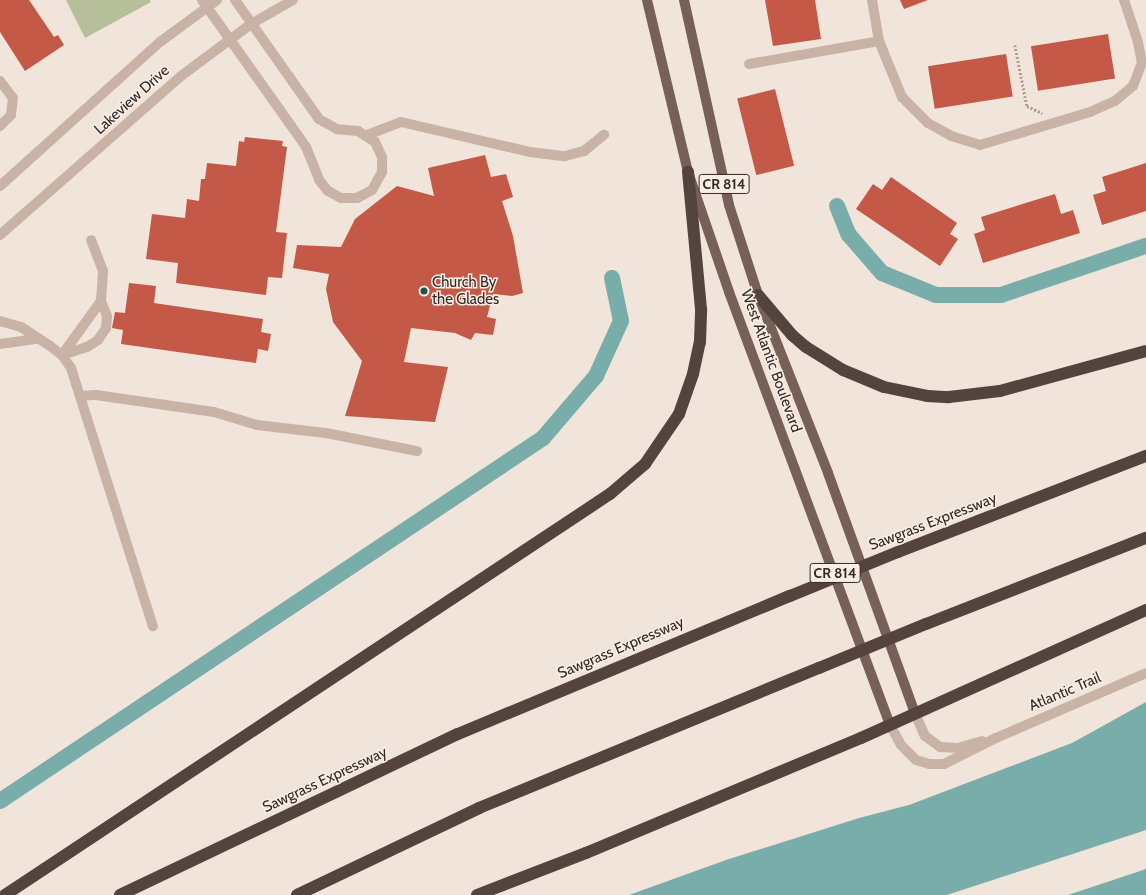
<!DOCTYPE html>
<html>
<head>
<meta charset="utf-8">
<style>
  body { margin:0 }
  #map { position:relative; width:1146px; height:895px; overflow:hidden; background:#f1e4da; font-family:Cabin,sans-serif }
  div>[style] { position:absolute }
  .green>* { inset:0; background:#b6bf9a }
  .water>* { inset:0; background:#79adaa }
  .canal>* { height:16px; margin:-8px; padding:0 8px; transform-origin:8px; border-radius:8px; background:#79adaa }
  .building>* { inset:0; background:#c35946; transform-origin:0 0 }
  .path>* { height:2.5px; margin-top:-1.25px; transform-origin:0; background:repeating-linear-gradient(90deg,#b49d90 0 2px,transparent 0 4px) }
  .minor>* { height:10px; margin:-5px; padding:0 5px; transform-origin:5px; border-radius:5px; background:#c8b3a6 }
  .major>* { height:10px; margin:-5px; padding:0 5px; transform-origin:5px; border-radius:5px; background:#766058 }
  .highway>* { height:12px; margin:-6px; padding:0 6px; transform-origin:6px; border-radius:6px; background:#55433e }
  .highway-bridge>* { height:12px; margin:-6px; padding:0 6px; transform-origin:6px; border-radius:6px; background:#55433e }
  .dots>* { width:11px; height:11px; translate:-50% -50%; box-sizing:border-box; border:2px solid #f9eee6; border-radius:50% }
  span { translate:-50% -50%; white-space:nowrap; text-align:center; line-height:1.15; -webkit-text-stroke:3px #f9eee6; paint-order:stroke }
  .shield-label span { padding:1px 3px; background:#f9eee6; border:1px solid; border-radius:3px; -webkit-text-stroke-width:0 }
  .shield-label { font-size:14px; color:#342a27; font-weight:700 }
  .street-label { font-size:15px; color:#342a27 }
  .poi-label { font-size:15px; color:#342a27 }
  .left { translate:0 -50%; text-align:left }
</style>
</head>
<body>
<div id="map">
  <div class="green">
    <div style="clip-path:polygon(66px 0,150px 0,151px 2px,85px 38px)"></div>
  </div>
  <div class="water">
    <div style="clip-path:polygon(1146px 702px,1146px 830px,947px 895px,629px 895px,726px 860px,859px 818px,909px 805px,1072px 743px)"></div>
    <div style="clip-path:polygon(1146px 869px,1146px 895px,1068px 895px)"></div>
  </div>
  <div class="canal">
    <div style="left:837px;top:206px;width:31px;rotate:68deg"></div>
    <div style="left:849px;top:235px;width:50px;rotate:49deg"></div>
    <div style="left:882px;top:273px;width:58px;rotate:22.2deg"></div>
    <div style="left:936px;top:295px;width:65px"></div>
    <div style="left:1001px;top:295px;width:153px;rotate:-18.7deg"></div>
    <div style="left:0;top:801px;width:653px;rotate:-33.76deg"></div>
    <div style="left:543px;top:438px;width:82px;rotate:-49.5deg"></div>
    <div style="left:596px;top:376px;width:60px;rotate:-65.6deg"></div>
    <div style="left:621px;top:321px;width:44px;rotate:-101.8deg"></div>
  </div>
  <div class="building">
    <div style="clip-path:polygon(0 0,29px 0,54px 37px,58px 35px,64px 45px,25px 71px,0 32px)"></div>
    <div style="clip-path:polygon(765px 0,815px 0,821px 39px,773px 46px)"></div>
    <div style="clip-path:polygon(900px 0,928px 0,904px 9px)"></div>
    <div style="left:1108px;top:34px;width:45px;height:78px;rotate:81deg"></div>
    <div style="left:1006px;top:54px;width:43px;height:79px;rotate:81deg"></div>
    <div style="left:775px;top:89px;width:79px;height:39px;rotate:76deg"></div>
    <div style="clip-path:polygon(245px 137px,283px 141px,282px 146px,287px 147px,276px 232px,287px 233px,282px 278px,268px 277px,266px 295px,176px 283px,178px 263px,146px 259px,152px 214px,185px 218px,187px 199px,199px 201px,201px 179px,205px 179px,207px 163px,236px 166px,239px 141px,244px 142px)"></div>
    <div style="clip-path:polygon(485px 155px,491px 177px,506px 174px,513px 197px,502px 201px,513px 236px,523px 293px,512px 296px,493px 294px,487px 317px,496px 319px,493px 335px,475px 333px,471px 340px,455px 333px,411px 328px,404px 362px,448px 367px,435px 422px,345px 416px,362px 361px,333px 322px,326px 289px,329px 274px,293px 268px,297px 245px,341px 247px,355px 219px,397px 186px,434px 196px,428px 168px)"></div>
    <div style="clip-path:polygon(1146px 163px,1146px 211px,1102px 225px,1093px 195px,1106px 191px,1102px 177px)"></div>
    <div style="clip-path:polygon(891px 177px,957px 223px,950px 234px,958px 239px,940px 266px,856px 209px,873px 184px,882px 190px)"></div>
    <div style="clip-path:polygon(1055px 194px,1061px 214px,1073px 210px,1080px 233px,983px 263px,974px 234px,985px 230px,981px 217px)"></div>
    <div style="clip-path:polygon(129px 283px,156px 286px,154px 303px,263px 319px,261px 332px,271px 334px,268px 351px,258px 349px,256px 363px,121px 344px,123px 330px,112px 328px,115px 312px,125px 313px)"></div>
  </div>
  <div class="path">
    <div style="left:1015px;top:45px;width:62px;rotate:78.9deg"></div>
    <div style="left:1027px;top:106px;width:17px;rotate:25deg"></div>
  </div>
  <div class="minor">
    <div style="left:202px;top:0;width:180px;rotate:54.7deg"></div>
    <div style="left:306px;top:147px;width:35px;rotate:68deg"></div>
    <div style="left:319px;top:180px;width:14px;rotate:51deg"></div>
    <div style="left:328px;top:191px;width:15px;rotate:28deg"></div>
    <div style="left:341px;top:198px;width:16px"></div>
    <div style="left:357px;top:198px;width:17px;rotate:-28deg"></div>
    <div style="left:372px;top:190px;width:21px;rotate:-61deg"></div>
    <div style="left:382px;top:172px;width:15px;rotate:-90deg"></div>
    <div style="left:382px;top:157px;width:17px;rotate:-115deg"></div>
    <div style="left:375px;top:142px;width:20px;rotate:-147deg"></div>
    <div style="left:358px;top:131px;width:21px;rotate:-175deg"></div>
    <div style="left:337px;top:129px;width:21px;rotate:-151deg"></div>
    <div style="left:319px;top:119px;width:146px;rotate:-125.2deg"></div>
    <div style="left:872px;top:0;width:42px;rotate:80.3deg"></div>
    <div style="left:879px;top:41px;width:61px;rotate:67.7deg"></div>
    <div style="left:902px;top:97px;width:37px;rotate:45deg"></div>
    <div style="left:928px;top:123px;width:26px;rotate:29deg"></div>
    <div style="left:951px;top:136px;width:30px;rotate:17deg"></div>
    <div style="left:980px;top:145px;width:115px;rotate:-16.7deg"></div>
    <div style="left:1090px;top:112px;width:27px;rotate:-24deg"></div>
    <div style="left:1115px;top:101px;width:23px;rotate:-40deg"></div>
    <div style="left:1133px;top:86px;width:25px;rotate:-69deg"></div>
    <div style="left:1142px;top:63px;width:21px;rotate:-101deg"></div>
    <div style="left:1138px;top:42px;width:44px;rotate:-108.4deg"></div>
    <div style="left:749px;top:64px;width:132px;rotate:-10deg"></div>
    <div style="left:0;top:81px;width:21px;rotate:53deg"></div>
    <div style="left:13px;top:98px;width:17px;rotate:97deg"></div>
    <div style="left:11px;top:115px;width:16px;rotate:135deg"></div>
    <div style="left:367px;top:135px;width:36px;rotate:-21deg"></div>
    <div style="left:401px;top:122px;width:132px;rotate:13.1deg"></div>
    <div style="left:530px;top:152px;width:35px;rotate:7deg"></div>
    <div style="left:565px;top:156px;width:20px;rotate:-15deg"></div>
    <div style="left:584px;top:151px;width:26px;rotate:-39deg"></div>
    <div style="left:0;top:186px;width:215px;rotate:-42deg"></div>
    <div style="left:160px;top:42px;width:71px;rotate:-36.4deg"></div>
    <div style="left:0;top:235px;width:241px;rotate:-41.3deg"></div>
    <div style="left:181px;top:76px;width:87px;rotate:-36.6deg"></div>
    <div style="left:251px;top:24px;width:48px;rotate:-29.7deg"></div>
    <div style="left:0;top:321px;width:22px;rotate:16deg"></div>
    <div style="left:21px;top:327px;width:33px;rotate:33deg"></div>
    <div style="left:49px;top:345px;width:16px;rotate:38deg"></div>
    <div style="left:62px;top:355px;width:16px;rotate:55deg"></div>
    <div style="left:71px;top:368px;width:271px;rotate:72.4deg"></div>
    <div style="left:0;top:344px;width:37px;rotate:-8deg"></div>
    <div style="left:62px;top:355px;width:67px;rotate:-54.2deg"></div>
    <div style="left:101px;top:301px;width:30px;rotate:-86deg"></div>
    <div style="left:103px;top:271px;width:33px;rotate:-111deg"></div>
    <div style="left:62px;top:355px;width:26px;rotate:-18deg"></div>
    <div style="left:87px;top:347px;width:13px;rotate:-32deg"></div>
    <div style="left:98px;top:340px;width:14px;rotate:-56deg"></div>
    <div style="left:106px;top:328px;width:12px;rotate:-85deg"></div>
    <div style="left:107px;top:316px;width:16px;rotate:-112deg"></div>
    <div style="left:80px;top:396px;width:16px;rotate:-4deg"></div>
    <div style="left:96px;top:395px;width:119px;rotate:8.2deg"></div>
    <div style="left:214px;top:412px;width:45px;rotate:16.8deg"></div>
    <div style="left:257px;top:425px;width:69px;rotate:6.6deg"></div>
    <div style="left:326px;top:433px;width:93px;rotate:11.2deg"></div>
    <div style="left:915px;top:713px;width:25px;rotate:67deg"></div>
    <div style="left:925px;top:736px;width:19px;rotate:36deg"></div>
    <div style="left:940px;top:747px;width:18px;rotate:3deg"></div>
    <div style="left:958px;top:748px;width:25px;rotate:-16deg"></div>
    <div style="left:890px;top:725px;width:23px;rotate:61deg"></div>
    <div style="left:901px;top:745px;width:21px;rotate:45deg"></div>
    <div style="left:916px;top:760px;width:14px;rotate:17deg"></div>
    <div style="left:929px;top:764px;width:15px"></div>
    <div style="left:944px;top:764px;width:58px;rotate:-26.6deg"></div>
    <div style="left:996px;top:738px;width:163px;rotate:-23.4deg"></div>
  </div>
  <div class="major">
    <div style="left:647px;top:0;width:177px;rotate:76.6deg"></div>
    <div style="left:688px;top:172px;width:127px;rotate:71.1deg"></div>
    <div style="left:729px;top:292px;width:462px;rotate:69.6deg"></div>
    <div style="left:684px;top:0;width:210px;rotate:77.6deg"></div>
    <div style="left:729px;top:205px;width:95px;rotate:72.1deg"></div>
    <div style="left:758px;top:295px;width:191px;rotate:68.5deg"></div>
    <div style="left:828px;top:473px;width:255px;rotate:70.1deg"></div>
  </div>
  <div class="highway">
    <div style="left:758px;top:295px;width:52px;rotate:49.6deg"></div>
    <div style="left:792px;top:335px;width:18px;rotate:41deg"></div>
    <div style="left:806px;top:347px;width:44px;rotate:31.9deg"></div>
    <div style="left:843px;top:370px;width:44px;rotate:22.5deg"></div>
    <div style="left:884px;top:387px;width:44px;rotate:11.8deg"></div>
    <div style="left:927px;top:396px;width:22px;rotate:3deg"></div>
    <div style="left:949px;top:397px;width:51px;rotate:-6.7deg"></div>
    <div style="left:1000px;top:391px;width:151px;rotate:-15.3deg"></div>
    <div style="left:898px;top:552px;width:266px;rotate:-21.2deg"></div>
    <div style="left:926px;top:624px;width:236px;rotate:-21.4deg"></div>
    <div style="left:5px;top:895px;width:726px;rotate:-33.54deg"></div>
    <div style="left:610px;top:494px;width:46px;rotate:-40.6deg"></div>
    <div style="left:645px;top:464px;width:60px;rotate:-55.8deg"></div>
    <div style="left:679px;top:414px;width:42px;rotate:-70.7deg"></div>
    <div style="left:693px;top:374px;width:33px;rotate:-78deg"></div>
    <div style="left:700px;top:342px;width:33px;rotate:-88deg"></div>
    <div style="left:701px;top:309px;width:138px;rotate:-95.4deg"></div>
    <div style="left:120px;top:895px;width:374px;rotate:-25.5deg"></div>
    <div style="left:458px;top:734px;width:360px;rotate:-22.6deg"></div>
    <div style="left:297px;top:895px;width:202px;rotate:-25.5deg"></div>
    <div style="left:479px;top:808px;width:368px;rotate:-22.4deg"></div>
    <div style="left:477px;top:895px;width:117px;rotate:-21.1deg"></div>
    <div style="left:586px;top:853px;width:298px;rotate:-22.7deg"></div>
    <div style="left:861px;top:738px;width:312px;rotate:-24.2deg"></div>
  </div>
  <div class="highway-bridge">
    <div style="left:790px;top:596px;width:117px;rotate:-22.2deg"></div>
    <div style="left:819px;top:668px;width:116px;rotate:-22.4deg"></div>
  </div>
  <div class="dots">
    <div style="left:424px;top:291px;background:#1e5553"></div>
  </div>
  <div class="shield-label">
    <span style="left:724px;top:184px">CR 814</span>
    <span style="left:835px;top:573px">CR 814</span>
  </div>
  <div class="street-label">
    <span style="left:132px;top:100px;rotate:-42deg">Lakeview Drive</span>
    <span style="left:771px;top:361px;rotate:70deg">West Atlantic Boulevard</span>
    <span style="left:933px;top:522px;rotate:-21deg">Sawgrass Expressway</span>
    <span style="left:621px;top:648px;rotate:-23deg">Sawgrass Expressway</span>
    <span style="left:1065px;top:692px;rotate:-23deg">Atlantic Trail</span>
    <span style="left:325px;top:780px;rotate:-25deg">Sawgrass Expressway</span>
  </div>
  <div class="poi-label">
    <span class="left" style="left:432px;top:291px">Church By<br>the Glades</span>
  </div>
</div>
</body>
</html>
